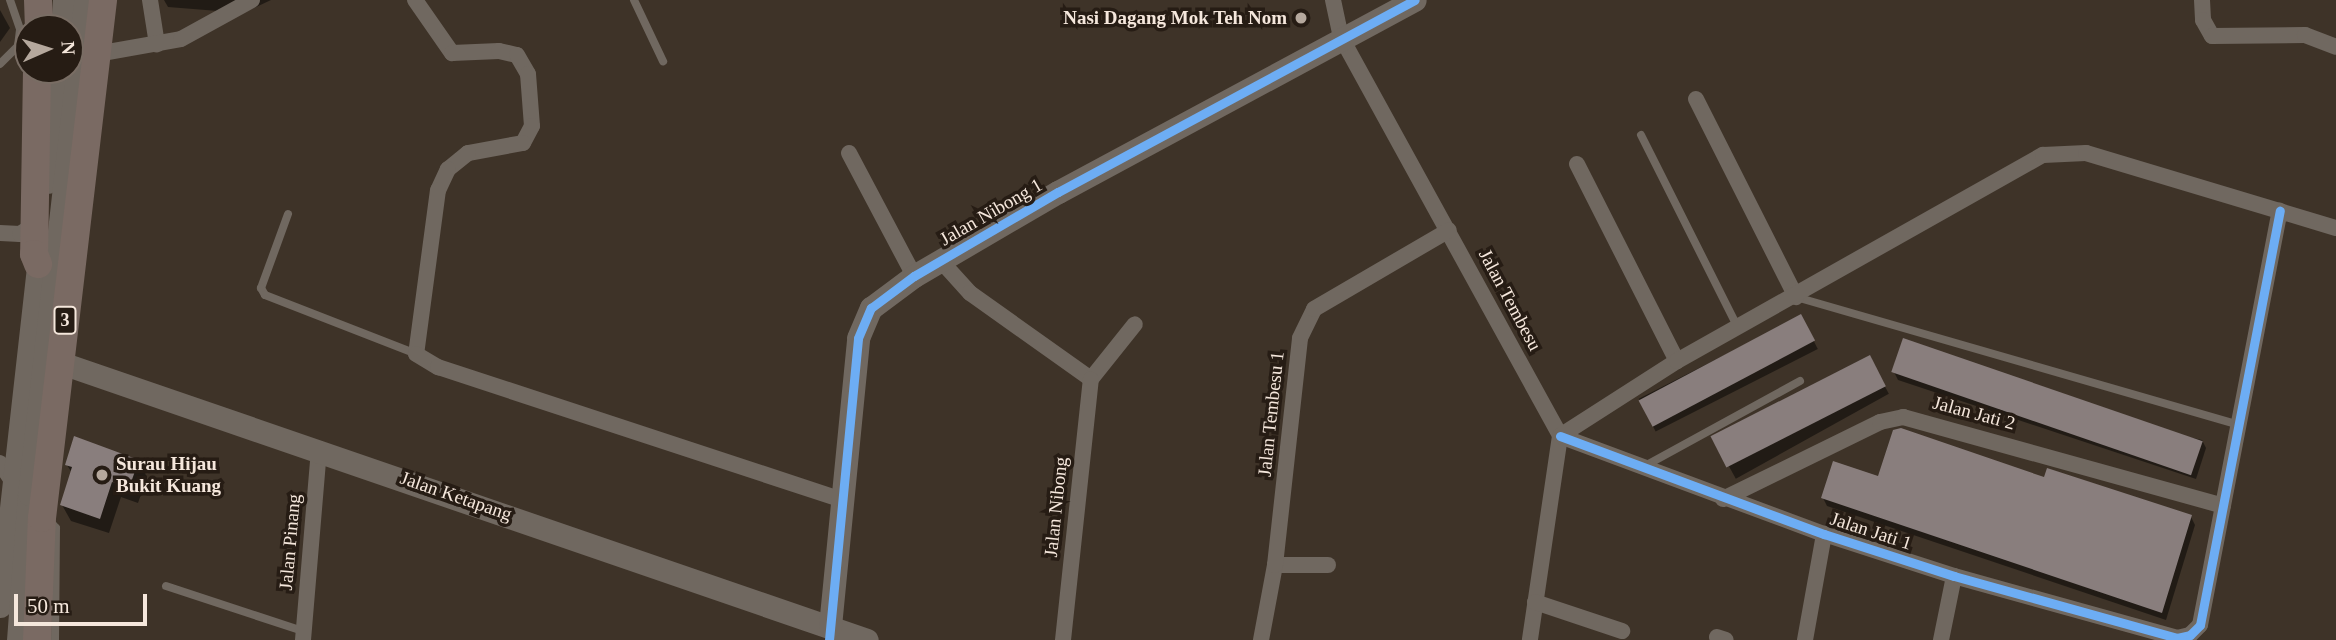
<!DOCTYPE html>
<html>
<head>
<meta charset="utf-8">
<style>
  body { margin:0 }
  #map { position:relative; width:2336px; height:640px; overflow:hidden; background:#3e3328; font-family:Georgia,serif }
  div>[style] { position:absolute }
  .shadow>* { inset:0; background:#0007; transform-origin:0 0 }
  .building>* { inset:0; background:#897e7d; transform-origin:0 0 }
  .lane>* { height:8px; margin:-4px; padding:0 4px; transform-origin:4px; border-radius:4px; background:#706860 }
  .street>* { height:16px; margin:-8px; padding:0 8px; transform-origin:8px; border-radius:8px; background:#706860 }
  .secondary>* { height:23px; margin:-11.5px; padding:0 11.5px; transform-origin:11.5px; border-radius:11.5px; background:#706860 }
  .highway>* { height:28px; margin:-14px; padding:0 14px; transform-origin:14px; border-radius:14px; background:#7a6a63 }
  .cycleway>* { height:9px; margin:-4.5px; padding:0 4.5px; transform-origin:4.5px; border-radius:4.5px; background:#6dadf4 }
  .dots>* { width:19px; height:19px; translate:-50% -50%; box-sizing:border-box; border:4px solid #261c14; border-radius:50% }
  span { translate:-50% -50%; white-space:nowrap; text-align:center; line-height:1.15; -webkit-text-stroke:7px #261c14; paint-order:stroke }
  .shield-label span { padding:2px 5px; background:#261c14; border:2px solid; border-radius:5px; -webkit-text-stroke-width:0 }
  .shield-label { font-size:18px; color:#f5e7dc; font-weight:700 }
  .poi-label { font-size:19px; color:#f5e7dc; font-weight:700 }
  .right { translate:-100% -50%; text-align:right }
  .left { translate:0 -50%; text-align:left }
  .street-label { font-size:19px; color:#f5e7dc }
  .north { position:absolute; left:14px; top:14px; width:70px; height:70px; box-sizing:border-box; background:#261c14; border:2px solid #796d64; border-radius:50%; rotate:87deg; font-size:19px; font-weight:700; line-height:28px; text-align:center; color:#f5e7dc }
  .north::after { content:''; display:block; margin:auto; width:24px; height:32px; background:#b5a89d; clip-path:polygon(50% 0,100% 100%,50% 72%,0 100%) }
  .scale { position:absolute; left:14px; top:594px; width:133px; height:32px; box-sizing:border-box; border:4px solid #f5e7dc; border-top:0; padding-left:9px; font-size:21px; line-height:24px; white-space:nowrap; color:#f5e7dc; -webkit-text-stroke:5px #261c14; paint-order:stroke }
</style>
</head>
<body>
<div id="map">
  <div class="shadow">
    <div style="clip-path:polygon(164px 0,271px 0,243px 13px,168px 7px)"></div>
    <div style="clip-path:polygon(0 10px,10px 28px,0 42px)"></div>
    <div style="left:1801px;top:316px;width:37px;height:182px;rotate:63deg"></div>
    <div style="left:1869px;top:358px;width:41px;height:175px;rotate:61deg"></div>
    <div style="clip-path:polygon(1894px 372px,2202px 440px,2206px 448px,2196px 479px,1898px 380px)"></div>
    <div style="clip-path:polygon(138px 461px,147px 477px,138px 503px,121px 497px,109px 533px,71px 521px,62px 505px,72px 473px,67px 465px)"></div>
    <div style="clip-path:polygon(1879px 478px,2046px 479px,2191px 517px,2195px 525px,2166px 620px,1827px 506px,1823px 498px)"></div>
  </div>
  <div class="building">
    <div style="left:1801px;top:314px;width:30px;height:184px;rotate:62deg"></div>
    <div style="left:1903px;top:338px;width:317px;height:36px;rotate:19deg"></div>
    <div style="left:1870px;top:355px;width:35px;height:179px;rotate:63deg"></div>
    <div style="clip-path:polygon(1901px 428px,2044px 477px,2047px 468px,2192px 515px,2162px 613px,1821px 498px,1833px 461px,1878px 476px,1893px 430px)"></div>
    <div style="clip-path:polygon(74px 436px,139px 460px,129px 488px,112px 482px,100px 519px,60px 505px,72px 467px,65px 465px)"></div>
  </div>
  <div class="lane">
    <div style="left:634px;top:0;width:68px;rotate:64.6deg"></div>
    <div style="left:0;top:64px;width:25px;rotate:-45deg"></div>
    <div style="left:18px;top:46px;width:17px;rotate:-83deg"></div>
    <div style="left:20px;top:29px;width:31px;rotate:-109deg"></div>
    <div style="left:1641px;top:135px;width:216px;rotate:63.3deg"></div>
    <div style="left:288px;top:214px;width:79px;rotate:110deg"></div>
    <div style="left:261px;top:288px;width:8px;rotate:60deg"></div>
    <div style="left:265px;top:295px;width:162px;rotate:21.3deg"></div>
    <div style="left:1796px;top:297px;width:461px;rotate:16.1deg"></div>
    <div style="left:1643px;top:467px;width:179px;rotate:-28.7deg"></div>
    <div style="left:50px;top:521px;width:9px;rotate:49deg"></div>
    <div style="left:56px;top:528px;width:112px;rotate:90.5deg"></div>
    <div style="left:166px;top:586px;width:144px;rotate:18.2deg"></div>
  </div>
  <div class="street">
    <div style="left:150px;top:0;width:45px;rotate:81deg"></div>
    <div style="left:415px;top:0;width:65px;rotate:55.1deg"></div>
    <div style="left:452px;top:53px;width:47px;rotate:-2.4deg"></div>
    <div style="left:499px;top:51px;width:18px;rotate:13deg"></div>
    <div style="left:517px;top:55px;width:22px;rotate:60deg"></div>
    <div style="left:528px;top:74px;width:52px;rotate:85.6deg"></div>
    <div style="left:532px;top:126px;width:19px;rotate:118deg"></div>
    <div style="left:523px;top:143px;width:56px;rotate:169.7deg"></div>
    <div style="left:468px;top:153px;width:26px;rotate:141deg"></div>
    <div style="left:448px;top:169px;width:23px;rotate:115deg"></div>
    <div style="left:438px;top:190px;width:165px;rotate:97.6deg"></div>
    <div style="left:416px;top:354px;width:26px;rotate:31deg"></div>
    <div style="left:438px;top:367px;width:425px;rotate:18.2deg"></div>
    <div style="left:1333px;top:0;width:38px;rotate:78deg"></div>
    <div style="left:1341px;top:37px;width:455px;rotate:61.2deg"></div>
    <div style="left:1560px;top:436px;width:206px;rotate:98.4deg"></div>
    <div style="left:2202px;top:0;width:20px;rotate:87deg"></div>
    <div style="left:2203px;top:20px;width:18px;rotate:61deg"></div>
    <div style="left:2212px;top:36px;width:93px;rotate:-0.6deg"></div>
    <div style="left:2305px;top:35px;width:33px;rotate:21deg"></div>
    <div style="left:91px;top:55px;width:91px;rotate:-10.1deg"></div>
    <div style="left:181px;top:39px;width:81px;rotate:-28.8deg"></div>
    <div style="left:1696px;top:99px;width:222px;rotate:63.2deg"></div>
    <div style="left:849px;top:153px;width:139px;rotate:62.1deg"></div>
    <div style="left:1577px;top:164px;width:221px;rotate:63.1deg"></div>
    <div style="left:0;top:233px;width:20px;rotate:3deg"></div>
    <div style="left:20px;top:234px;width:17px;rotate:-33deg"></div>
    <div style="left:941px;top:261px;width:43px;rotate:47.8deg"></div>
    <div style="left:970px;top:293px;width:148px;rotate:35.4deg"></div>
    <div style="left:1091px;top:379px;width:70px;rotate:-51.3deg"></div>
    <div style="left:1560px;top:436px;width:282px;rotate:20.4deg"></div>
    <div style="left:1824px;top:534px;width:137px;rotate:17.9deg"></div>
    <div style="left:1954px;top:576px;width:231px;rotate:15.5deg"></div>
    <div style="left:2177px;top:638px;width:13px;rotate:-13deg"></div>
    <div style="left:2190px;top:635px;width:14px;rotate:-45deg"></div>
    <div style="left:2200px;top:625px;width:422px;rotate:-79.1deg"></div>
    <div style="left:1560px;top:436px;width:139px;rotate:-32.7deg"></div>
    <div style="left:1677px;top:361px;width:420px;rotate:-29.4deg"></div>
    <div style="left:2043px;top:155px;width:43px;rotate:-2.7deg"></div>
    <div style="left:2086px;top:153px;width:261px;rotate:16.7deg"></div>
    <div style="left:0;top:463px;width:23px;rotate:56deg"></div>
    <div style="left:1723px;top:499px;width:175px;rotate:-26.1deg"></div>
    <div style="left:1880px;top:422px;width:24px;rotate:-12deg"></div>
    <div style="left:1903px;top:417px;width:332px;rotate:15.5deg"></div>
    <div style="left:1275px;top:565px;width:53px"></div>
    <div style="left:1535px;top:602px;width:92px;rotate:18.4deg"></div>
    <div style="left:1717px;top:637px;width:9px;rotate:18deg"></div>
    <div style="left:303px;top:640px;width:192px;rotate:-85.2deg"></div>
    <div style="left:1063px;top:640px;width:262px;rotate:-83.9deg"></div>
    <div style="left:1261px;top:640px;width:76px;rotate:-79.4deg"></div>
    <div style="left:1275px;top:565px;width:228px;rotate:-83.7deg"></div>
    <div style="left:1300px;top:338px;width:32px;rotate:-64deg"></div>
    <div style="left:1314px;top:309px;width:156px;rotate:-30.3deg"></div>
    <div style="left:1805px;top:640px;width:108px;rotate:-79.8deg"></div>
    <div style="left:1941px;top:640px;width:65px;rotate:-78.5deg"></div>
  </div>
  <div class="secondary">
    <div style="left:62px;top:28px;width:28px;rotate:-86deg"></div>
    <div style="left:47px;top:182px;width:113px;rotate:-84.4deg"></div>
    <div style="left:44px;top:357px;width:870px;rotate:18.98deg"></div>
    <div style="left:0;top:606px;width:361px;rotate:-83.6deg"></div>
    <div style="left:830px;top:626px;width:289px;rotate:-84.4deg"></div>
    <div style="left:858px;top:338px;width:33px;rotate:-67deg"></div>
    <div style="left:871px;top:308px;width:54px;rotate:-36.7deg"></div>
    <div style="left:914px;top:276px;width:167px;rotate:-30.3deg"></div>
    <div style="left:1058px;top:192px;width:405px;rotate:-28.3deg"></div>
    <div style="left:18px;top:640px;width:146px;rotate:-85.7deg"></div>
    <div style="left:29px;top:494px;width:497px;rotate:-83.5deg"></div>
  </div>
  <div class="highway">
    <div style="left:38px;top:0;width:28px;rotate:88deg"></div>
    <div style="left:37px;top:70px;width:184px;rotate:90.9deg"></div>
    <div style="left:34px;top:254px;width:11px;rotate:68deg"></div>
    <div style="left:37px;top:640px;width:122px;rotate:-87.7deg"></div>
    <div style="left:42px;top:518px;width:522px;rotate:-83.28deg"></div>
  </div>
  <div class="cycleway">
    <div style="left:1560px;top:436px;width:282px;rotate:20.4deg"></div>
    <div style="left:1824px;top:534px;width:137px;rotate:17.9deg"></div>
    <div style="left:1954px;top:576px;width:231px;rotate:15.5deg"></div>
    <div style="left:2177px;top:638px;width:13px;rotate:-13deg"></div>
    <div style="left:2190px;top:635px;width:14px;rotate:-45deg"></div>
    <div style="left:2200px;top:625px;width:422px;rotate:-79.1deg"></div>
    <div style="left:829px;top:640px;width:303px;rotate:-84.5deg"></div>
    <div style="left:858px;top:338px;width:33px;rotate:-67deg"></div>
    <div style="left:871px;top:308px;width:54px;rotate:-36.7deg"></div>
    <div style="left:914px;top:276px;width:167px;rotate:-30.3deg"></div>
    <div style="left:1058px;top:192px;width:405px;rotate:-28.3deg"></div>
  </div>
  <div class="dots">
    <div style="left:1301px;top:18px;background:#b5a89d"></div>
    <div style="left:102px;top:475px;background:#b5a89d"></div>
  </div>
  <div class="shield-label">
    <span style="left:65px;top:320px">3</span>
  </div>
  <div class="poi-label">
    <span class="right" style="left:1287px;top:18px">Nasi Dagang Mok Teh Nom</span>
    <span class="left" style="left:116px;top:475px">Surau Hijau<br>Bukit Kuang</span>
  </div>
  <div class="street-label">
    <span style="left:991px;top:212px;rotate:-30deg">Jalan Nibong 1</span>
    <span style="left:1510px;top:300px;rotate:62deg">Jalan Tembesu</span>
    <span style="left:1974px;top:413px;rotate:15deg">Jalan Jati 2</span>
    <span style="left:1271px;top:414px;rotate:-84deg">Jalan Tembesu 1</span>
    <span style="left:456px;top:496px;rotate:19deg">Jalan Ketapang</span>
    <span style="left:1056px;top:507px;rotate:-84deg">Jalan Nibong</span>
    <span style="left:1871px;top:531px;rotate:18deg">Jalan Jati 1</span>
    <span style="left:290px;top:542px;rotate:-85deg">Jalan Pinang</span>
  </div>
  <div class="north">N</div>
  <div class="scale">50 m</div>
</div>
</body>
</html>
